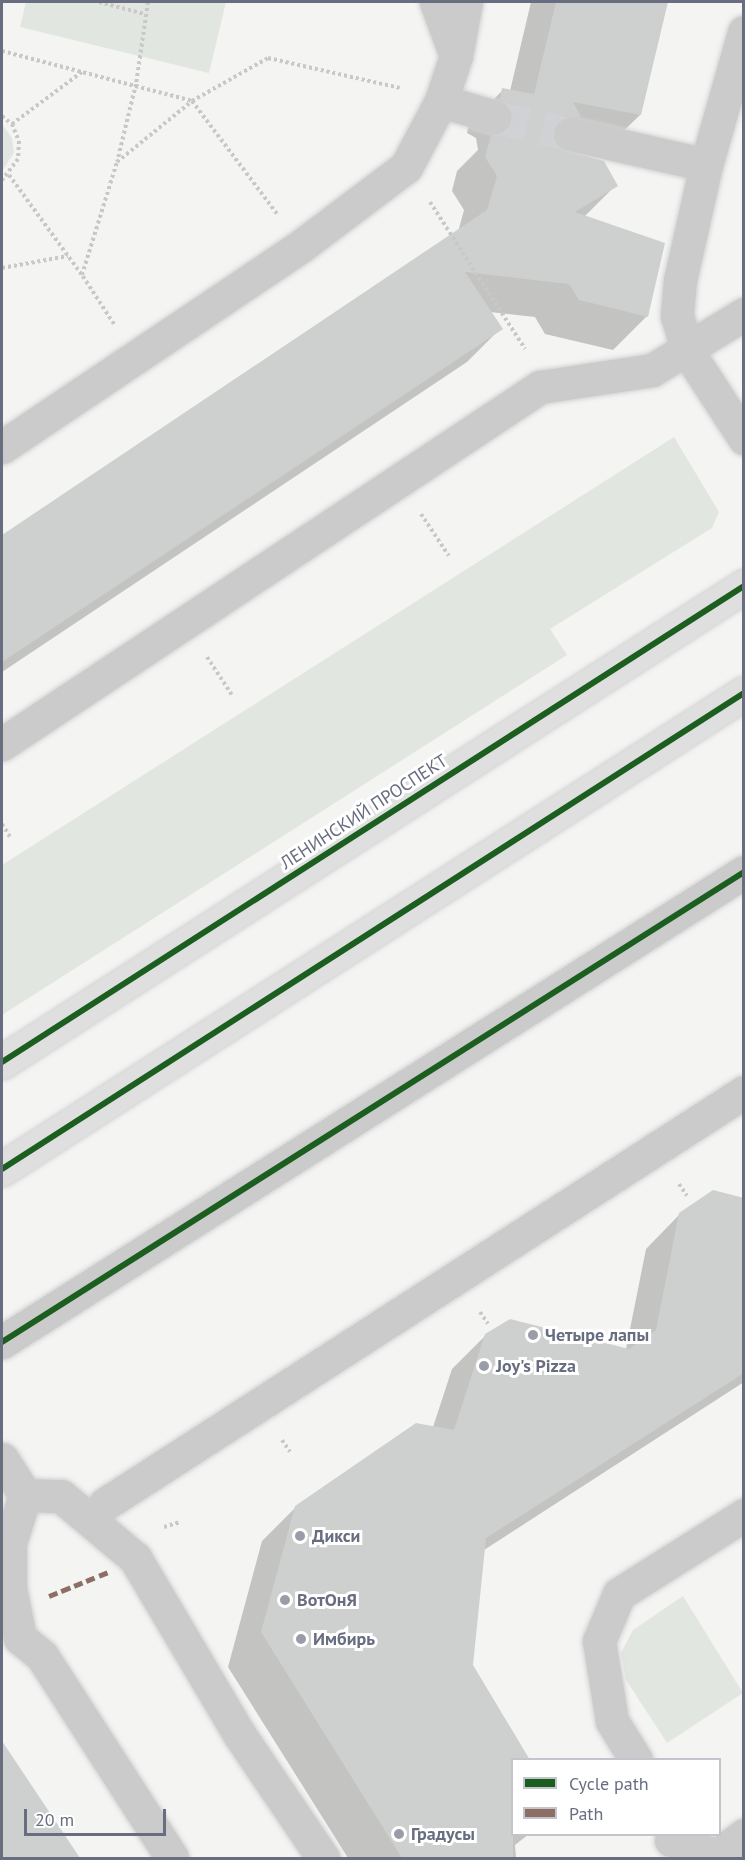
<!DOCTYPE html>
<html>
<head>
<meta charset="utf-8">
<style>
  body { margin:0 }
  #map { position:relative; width:745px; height:1860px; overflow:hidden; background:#f4f4f3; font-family:"PT Sans",sans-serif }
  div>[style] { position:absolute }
  .green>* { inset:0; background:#e2e6e1 }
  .shadow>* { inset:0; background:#0003 }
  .building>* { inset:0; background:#cecfcf }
  .minor-tunnel>* { height:33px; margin-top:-16.5px; transform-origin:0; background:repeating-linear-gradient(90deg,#d1d2d6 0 33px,transparent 0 49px) }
  .path>* { height:4px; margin-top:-2px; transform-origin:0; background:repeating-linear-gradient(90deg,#c8c8c8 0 3px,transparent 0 6px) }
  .roads { filter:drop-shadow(0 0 2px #d1d2d3) drop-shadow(0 0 2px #d1d2d3) }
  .minor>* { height:33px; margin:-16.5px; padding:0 16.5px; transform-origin:16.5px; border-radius:16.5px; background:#cbcbcc }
  .major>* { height:33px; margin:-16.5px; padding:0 16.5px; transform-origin:16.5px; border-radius:16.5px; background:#dfdfdf }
  .quiet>* { height:4.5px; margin-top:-2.25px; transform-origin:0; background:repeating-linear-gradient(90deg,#8d6e63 0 9px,transparent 0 13.5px) }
  .cycleway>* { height:6px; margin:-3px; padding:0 3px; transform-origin:3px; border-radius:3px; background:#1b5e20 }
  .dots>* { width:16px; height:16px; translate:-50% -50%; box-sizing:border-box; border:3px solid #fff; border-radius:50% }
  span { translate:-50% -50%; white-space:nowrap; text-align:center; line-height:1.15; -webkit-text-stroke:6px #fff; paint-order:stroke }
  .street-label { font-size:18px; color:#686e80 }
  .poi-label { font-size:18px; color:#686e80; font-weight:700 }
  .left { translate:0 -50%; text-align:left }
  .frame { position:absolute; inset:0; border:3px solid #686e80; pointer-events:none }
  .legend { position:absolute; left:511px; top:1758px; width:210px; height:78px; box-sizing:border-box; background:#fff; border:2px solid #c3c5cc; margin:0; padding:8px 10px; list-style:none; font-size:18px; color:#686e80 }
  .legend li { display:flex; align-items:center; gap:12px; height:30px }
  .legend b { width:30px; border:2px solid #c3c5cc }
  .scale { position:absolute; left:24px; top:1809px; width:142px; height:27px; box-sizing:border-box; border:3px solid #686e80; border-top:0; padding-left:8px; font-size:18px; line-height:21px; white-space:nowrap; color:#686e80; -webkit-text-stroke:4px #fff; paint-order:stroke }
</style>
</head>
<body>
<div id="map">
  <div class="green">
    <div style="clip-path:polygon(26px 2px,226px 2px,209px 73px,20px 27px)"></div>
    <div style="clip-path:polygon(2px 124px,12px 138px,14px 153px,2px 171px)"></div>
    <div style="clip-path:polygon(674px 437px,719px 512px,712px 528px,550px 629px,567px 655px,2px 1015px,2px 865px)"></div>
    <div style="clip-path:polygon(683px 1596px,743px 1693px,667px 1743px,626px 1680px,621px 1653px,633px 1630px)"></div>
  </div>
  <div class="shadow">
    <div style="clip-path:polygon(531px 2px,666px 2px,640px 115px,606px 148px,557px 139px,554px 142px,557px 149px,616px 185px,584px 217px,647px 316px,613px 350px,545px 334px,535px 317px,490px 312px,501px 328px,467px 362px,2px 672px,2px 536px,458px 232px,464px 210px,452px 191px,457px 171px,478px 150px,476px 138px,467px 133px,469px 124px,503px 90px,510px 91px)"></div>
    <div style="clip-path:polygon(744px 1199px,744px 1382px,484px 1550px,472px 1666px,512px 1760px,512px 1834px,529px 1834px,515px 1845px,516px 1858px,348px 1858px,228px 1667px,262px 1541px,296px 1507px,433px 1427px,452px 1369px,486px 1335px,626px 1349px,646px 1249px,680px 1214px)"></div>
    <div style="clip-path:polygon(2px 1745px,78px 1858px,2px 1858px)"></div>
  </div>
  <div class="building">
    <div style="clip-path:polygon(556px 2px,668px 2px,641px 115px,573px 102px,581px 117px,564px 116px,552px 130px,558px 148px,604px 161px,618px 186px,575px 212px,665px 243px,648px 317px,579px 300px,569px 284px,465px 272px,503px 329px,2px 662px,2px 535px,487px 210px,497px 176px,485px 157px,491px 135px,507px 131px,513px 122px,509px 105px,500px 99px,502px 88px,534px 94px)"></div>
    <div style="clip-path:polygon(713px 1190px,744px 1198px,744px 1373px,486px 1538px,473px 1665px,530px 1760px,513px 1760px,513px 1858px,402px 1858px,261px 1632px,295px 1506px,416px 1423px,454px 1430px,485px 1334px,510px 1319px,629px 1349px,656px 1330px,679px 1213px)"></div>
    <div style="clip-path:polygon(2px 1741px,80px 1858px,2px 1858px)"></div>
  </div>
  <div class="minor-tunnel">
    <div style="left:495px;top:117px;width:77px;rotate:12.8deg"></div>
  </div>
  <div class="path">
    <div style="left:99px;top:2px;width:48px;rotate:14.6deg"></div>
    <div style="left:148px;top:2px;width:83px;rotate:98.3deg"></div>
    <div style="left:136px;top:84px;width:80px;rotate:103.7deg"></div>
    <div style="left:117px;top:162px;width:97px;rotate:-39.1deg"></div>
    <div style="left:192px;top:101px;width:141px;rotate:53deg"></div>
    <div style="left:2px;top:51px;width:196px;rotate:14.7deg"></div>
    <div style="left:192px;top:101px;width:87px;rotate:-29.5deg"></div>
    <div style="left:268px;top:58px;width:135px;rotate:12.8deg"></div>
    <div style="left:2px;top:116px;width:13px;rotate:39deg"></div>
    <div style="left:12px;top:124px;width:18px;rotate:68deg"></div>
    <div style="left:19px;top:141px;width:18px;rotate:93deg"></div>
    <div style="left:18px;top:159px;width:26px;rotate:127deg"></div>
    <div style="left:12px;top:124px;width:89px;rotate:-36.7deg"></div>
    <div style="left:9px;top:175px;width:124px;rotate:53.9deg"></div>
    <div style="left:430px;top:202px;width:175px;rotate:57.1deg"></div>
    <div style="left:2px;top:268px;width:67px;rotate:-10.3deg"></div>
    <div style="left:114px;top:324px;width:59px;rotate:-123.1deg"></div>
    <div style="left:82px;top:275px;width:118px;rotate:-72.8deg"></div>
    <div style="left:421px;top:514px;width:50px;rotate:56.3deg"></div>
    <div style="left:207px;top:657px;width:45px;rotate:56.7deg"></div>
    <div style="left:2px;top:824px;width:15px;rotate:58deg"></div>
    <div style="left:679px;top:1184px;width:14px;rotate:56deg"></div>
    <div style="left:480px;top:1312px;width:14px;rotate:56deg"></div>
    <div style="left:282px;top:1440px;width:14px;rotate:56deg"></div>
    <div style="left:164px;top:1527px;width:17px;rotate:-17deg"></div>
  </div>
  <div class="roads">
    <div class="minor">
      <div style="left:436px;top:2px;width:58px;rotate:69.7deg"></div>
      <div style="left:744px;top:32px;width:138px;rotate:105.9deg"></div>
      <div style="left:706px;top:165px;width:118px;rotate:102.7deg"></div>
      <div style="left:680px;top:280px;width:36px;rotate:95deg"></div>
      <div style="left:677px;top:316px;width:38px;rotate:73deg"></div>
      <div style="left:688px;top:352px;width:103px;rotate:56.9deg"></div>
      <div style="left:441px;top:101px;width:56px;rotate:16.5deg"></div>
      <div style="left:570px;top:134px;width:139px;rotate:12.8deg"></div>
      <div style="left:2px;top:447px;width:360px;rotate:-33.9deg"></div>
      <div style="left:301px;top:246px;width:131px;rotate:-37deg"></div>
      <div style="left:406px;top:167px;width:75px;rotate:-62.1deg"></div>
      <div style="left:441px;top:101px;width:47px;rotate:-71.6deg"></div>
      <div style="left:456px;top:56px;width:55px;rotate:-79.5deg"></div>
      <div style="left:2px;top:744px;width:646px;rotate:-33.57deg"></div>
      <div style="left:540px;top:387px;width:113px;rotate:-8.6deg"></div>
      <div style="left:652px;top:370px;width:108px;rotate:-31.3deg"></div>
      <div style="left:2px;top:1342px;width:878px;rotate:-32.35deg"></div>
      <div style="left:2px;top:1459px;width:43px;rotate:57.4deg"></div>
      <div style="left:25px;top:1495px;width:50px;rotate:107.4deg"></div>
      <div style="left:10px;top:1543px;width:45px;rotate:90deg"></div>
      <div style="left:10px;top:1588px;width:51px;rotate:78.7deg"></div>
      <div style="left:20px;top:1638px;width:28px;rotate:39deg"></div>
      <div style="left:42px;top:1656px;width:240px;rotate:57.2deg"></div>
      <div style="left:25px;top:1495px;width:36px;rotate:2deg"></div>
      <div style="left:61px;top:1496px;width:97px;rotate:40deg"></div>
      <div style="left:135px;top:1558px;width:204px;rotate:59.4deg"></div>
      <div style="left:239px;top:1734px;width:150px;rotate:55.9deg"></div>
      <div style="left:105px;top:1504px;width:760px;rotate:-32.81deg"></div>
      <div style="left:636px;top:1760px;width:46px;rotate:-121.6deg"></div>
      <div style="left:612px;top:1721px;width:81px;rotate:-99.2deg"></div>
      <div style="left:599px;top:1641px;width:51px;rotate:-66.9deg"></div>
      <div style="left:619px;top:1594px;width:148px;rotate:-32.3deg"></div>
      <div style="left:671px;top:1840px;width:56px;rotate:18.8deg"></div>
      <div style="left:719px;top:1854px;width:31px;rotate:-37deg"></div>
    </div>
    <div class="major">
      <div style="left:2px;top:1062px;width:882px;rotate:-32.68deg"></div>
      <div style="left:2px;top:1169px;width:882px;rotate:-32.68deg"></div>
    </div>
  </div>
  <div class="quiet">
    <div style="left:49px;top:1596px;width:67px;rotate:-22deg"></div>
  </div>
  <div class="cycleway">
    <div style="left:2px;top:1062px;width:882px;rotate:-32.68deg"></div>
    <div style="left:2px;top:1169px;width:882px;rotate:-32.68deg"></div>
    <div style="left:2px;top:1342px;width:878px;rotate:-32.35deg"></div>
  </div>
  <div class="dots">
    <div style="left:533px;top:1335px;background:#999da8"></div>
    <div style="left:484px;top:1366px;background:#999da8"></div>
    <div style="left:300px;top:1536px;background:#999da8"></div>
    <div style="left:285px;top:1600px;background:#999da8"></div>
    <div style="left:301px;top:1639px;background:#999da8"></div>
    <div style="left:399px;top:1834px;background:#999da8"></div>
  </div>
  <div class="street-label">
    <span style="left:364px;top:812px;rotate:-33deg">ЛЕНИНСКИЙ ПРОСПЕКТ</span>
  </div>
  <div class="poi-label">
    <span class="left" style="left:545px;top:1335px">Четыре лапы</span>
    <span class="left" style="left:496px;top:1366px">Joy's Pizza</span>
    <span class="left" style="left:312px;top:1536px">Дикси</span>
    <span class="left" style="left:297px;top:1600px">ВотОнЯ</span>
    <span class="left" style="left:313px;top:1639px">Имбирь</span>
    <span class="left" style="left:411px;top:1834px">Градусы</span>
  </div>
  <div class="frame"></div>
  <ul class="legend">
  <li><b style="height:8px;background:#1b5e20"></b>Cycle path</li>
  <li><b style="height:8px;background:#8d6e63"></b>Path</li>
  </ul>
  <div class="scale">20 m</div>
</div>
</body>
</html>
